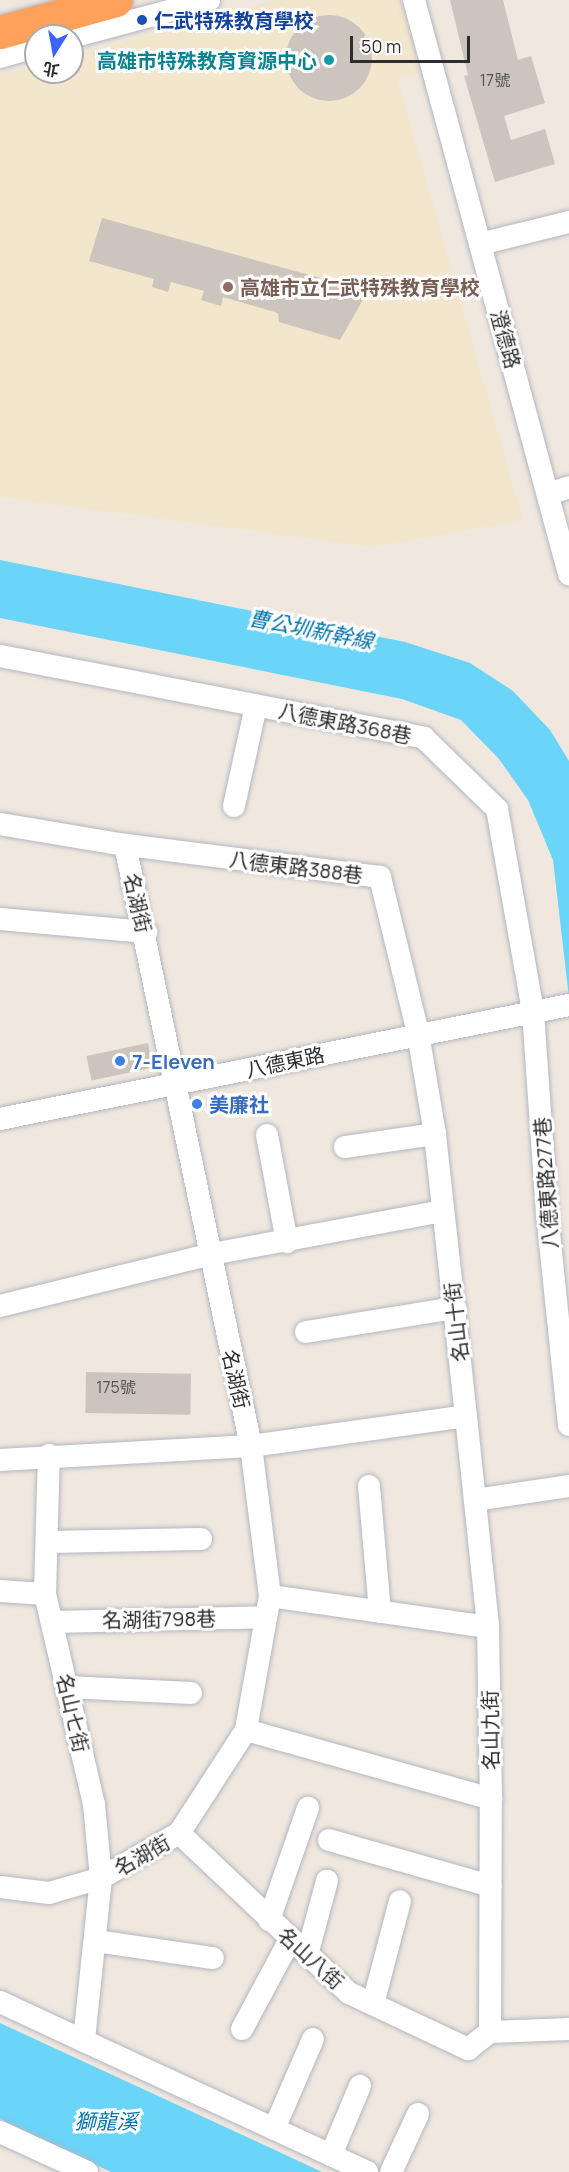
<!DOCTYPE html>
<html>
<head>
<meta charset="utf-8">
<style>
  body { margin:0 }
  #map { position:relative; width:569px; height:2172px; overflow:hidden; background:#f0e8df; font-family:Manrope,"Noto Sans TC",sans-serif }
  div>[style] { position:absolute }
  .education>* { inset:0; background:#f2e6cd }
  .water>* { inset:0; background:#6ad4f9 }
  .building>* { inset:0; background:#cbc5be; transform-origin:0 0 }
  .round { border-radius:50% }
  .roads { filter:drop-shadow(0 0 2px #b3b6c2) drop-shadow(0 0 2px #b3b6c2) }
  .minor>* { height:22px; margin:-11px; padding:0 11px; transform-origin:11px; border-radius:11px; background:#fff }
  .highway>* { height:33px; margin:-16.5px; padding:0 16.5px; transform-origin:16.5px; border-radius:16.5px; background:#ffa15a }
  .dots>* { width:16px; height:16px; translate:-50% -50%; box-sizing:border-box; border:3px solid #fff; border-radius:50% }
  span { translate:-50% -50%; white-space:nowrap; text-align:center; line-height:1.15; -webkit-text-stroke:6px #fff; paint-order:stroke }
  .number-label { font-size:16px; color:#545351 }
  .number-label span { -webkit-text-stroke-width:0 }
  .transit-label { font-size:20px; color:#164399; font-weight:700 }
  .left { translate:0 -50%; text-align:left }
  .culture-label { font-size:20px; color:#0d838f; font-weight:700 }
  .right { translate:-100% -50%; text-align:right }
  .education-label { font-size:20px; color:#785e54; font-weight:700 }
  .street-label { font-size:20px; color:#2d2d2d }
  .shop-label { font-size:20px; color:#366cbe; font-weight:700 }
  .water-label { font-size:21px; color:#0173ad; font-style:italic }
  .north { position:absolute; left:24px; top:24px; width:60px; height:60px; box-sizing:border-box; background:#fff; border:2px solid #ababab; border-radius:50%; rotate:191deg; font-size:16px; font-weight:700; line-height:24px; text-align:center; color:#2d2d2d }
  .north::after { content:''; display:block; margin:auto; width:21px; height:27px; background:#3c62ff; clip-path:polygon(50% 0,100% 100%,50% 72%,0 100%) }
  .scale { position:absolute; left:350px; top:36px; width:120px; height:27px; box-sizing:border-box; border:3px solid #2d2d2d; border-top:0; padding-left:8px; font-size:18px; line-height:21px; white-space:nowrap; color:#2d2d2d; -webkit-text-stroke:4px #fff; paint-order:stroke }
</style>
</head>
<body>
<div id="map">
  <div class="education">
    <div style="clip-path:polygon(275px 0,401px 0,420px 74px,397px 78px,523px 520px,373px 547px,0 497px,0 76px,36px 66px,36px 72px,72px 72px,72px 56px)"></div>
  </div>
  <div class="water">
    <div style="clip-path:polygon(0 560px,405px 642px,470px 663px,513px 691px,550px 730px,569px 761px,569px 998px,553px 860px,528px 800px,499px 759px,461px 720px,402px 699px,0 618px)"></div>
    <div style="clip-path:polygon(0 2023px,249px 2138px,322px 2172px,111px 2172px,0 2119px)"></div>
  </div>
  <div class="building">
    <div style="clip-path:polygon(450px 0,503px 0,518px 60px,531px 56px,545px 103px,504px 116px,511px 140px,545px 129px,555px 164px,495px 182px,464px 76px,468px 75px)"></div>
    <div class="round" style="left:286px;top:15px;width:86px;height:86px"></div>
    <div style="clip-path:polygon(102px 218px,368px 291px,340px 340px,279px 322px,278px 313px,223px 297px,221px 306px,201px 300px,204px 291px,171px 282px,168px 292px,152px 287px,154px 279px,89px 261px)"></div>
    <div style="left:148px;top:1043px;width:25px;height:63px;rotate:78deg"></div>
    <div style="left:86px;top:1372px;width:105px;height:41px;rotate:1deg"></div>
  </div>
  <div class="roads">
    <div class="minor">
      <div style="left:414px;top:0;width:595px;rotate:74.89deg"></div>
      <div style="left:72px;top:37px;width:142px;rotate:-15.1deg"></div>
      <div style="left:0;top:57px;width:37px;rotate:-16deg"></div>
      <div style="left:480px;top:244px;width:92px;rotate:-13.9deg"></div>
      <div style="left:548px;top:494px;width:22px;rotate:-18deg"></div>
      <div style="left:0;top:656px;width:432px;rotate:10.9deg"></div>
      <div style="left:424px;top:738px;width:102px;rotate:44.2deg"></div>
      <div style="left:497px;top:809px;width:206px;rotate:79.9deg"></div>
      <div style="left:533px;top:1012px;width:201px;rotate:86deg"></div>
      <div style="left:547px;top:1213px;width:213px;rotate:84.1deg"></div>
      <div style="left:234px;top:806px;width:102px;rotate:-77.6deg"></div>
      <div style="left:0;top:824px;width:127px;rotate:9.5deg"></div>
      <div style="left:125px;top:845px;width:614px;rotate:78.16deg"></div>
      <div style="left:251px;top:1446px;width:151px;rotate:82.8deg"></div>
      <div style="left:270px;top:1596px;width:136px;rotate:100.2deg"></div>
      <div style="left:246px;top:1730px;width:123px;rotate:123deg"></div>
      <div style="left:179px;top:1833px;width:90px;rotate:150deg"></div>
      <div style="left:101px;top:1878px;width:54px;rotate:163.9deg"></div>
      <div style="left:49px;top:1893px;width:49px;rotate:-173deg"></div>
      <div style="left:0;top:919px;width:147px;rotate:5.1deg"></div>
      <div style="left:0;top:1119px;width:580px;rotate:-11.33deg"></div>
      <div style="left:267px;top:1135px;width:109px;rotate:79.4deg"></div>
      <div style="left:345px;top:1147px;width:91px;rotate:-8.2deg"></div>
      <div style="left:0;top:1306px;width:213px;rotate:-13.8deg"></div>
      <div style="left:207px;top:1255px;width:238px;rotate:-10.6deg"></div>
      <div style="left:306px;top:1332px;width:151px;rotate:-9.2deg"></div>
      <div style="left:466px;top:1416px;width:212px;rotate:84deg"></div>
      <div style="left:0;top:1460px;width:251px;rotate:-3.2deg"></div>
      <div style="left:251px;top:1446px;width:217px;rotate:-7.9deg"></div>
      <div style="left:466px;top:1416px;width:284px;rotate:-96.3deg"></div>
      <div style="left:435px;top:1134px;width:102px;rotate:-99.6deg"></div>
      <div style="left:418px;top:1033px;width:161px;rotate:-103.7deg"></div>
      <div style="left:380px;top:877px;width:257px;rotate:-172.8deg"></div>
      <div style="left:369px;top:1486px;width:126px;rotate:85deg"></div>
      <div style="left:475px;top:1500px;width:95px;rotate:-8.5deg"></div>
      <div style="left:47px;top:1542px;width:154px;rotate:-1.1deg"></div>
      <div style="left:0;top:1591px;width:45px;rotate:3.8deg"></div>
      <div style="left:45px;top:1594px;width:216px;rotate:76.9deg"></div>
      <div style="left:94px;top:1804px;width:74px;rotate:84.6deg"></div>
      <div style="left:101px;top:1878px;width:164px;rotate:96deg"></div>
      <div style="left:84px;top:2041px;width:93px;rotate:-155.1deg"></div>
      <div style="left:45px;top:1594px;width:139px;rotate:-88.4deg"></div>
      <div style="left:52px;top:1622px;width:214px;rotate:-1.3deg"></div>
      <div style="left:67px;top:1687px;width:124px;rotate:2.8deg"></div>
      <div style="left:246px;top:1730px;width:255px;rotate:15.7deg"></div>
      <div style="left:491px;top:1799px;width:172px;rotate:-91deg"></div>
      <div style="left:488px;top:1627px;width:220px;rotate:-171.9deg"></div>
      <div style="left:179px;top:1833px;width:233px;rotate:43.3deg"></div>
      <div style="left:349px;top:1993px;width:132px;rotate:25.2deg"></div>
      <div style="left:468px;top:2049px;width:28px;rotate:-38deg"></div>
      <div style="left:490px;top:2032px;width:79px;rotate:-2.2deg"></div>
      <div style="left:329px;top:1840px;width:168px;rotate:15.9deg"></div>
      <div style="left:269px;top:1920px;width:119px;rotate:-70.8deg"></div>
      <div style="left:96px;top:1941px;width:118px;rotate:8.3deg"></div>
      <div style="left:307px;top:1955px;width:77px;rotate:-74.9deg"></div>
      <div style="left:373px;top:2004px;width:106px;rotate:-75.3deg"></div>
      <div style="left:242px;top:2029px;width:101px;rotate:-61.7deg"></div>
      <div style="left:490px;top:2032px;width:233px;rotate:-89.8deg"></div>
      <div style="left:84px;top:2041px;width:312px;rotate:24.8deg"></div>
      <div style="left:274px;top:2129px;width:98px;rotate:-66.6deg"></div>
      <div style="left:0;top:2132px;width:96px;rotate:24.7deg"></div>
      <div style="left:331px;top:2155px;width:75px;rotate:-67.2deg"></div>
      <div style="left:391px;top:2172px;width:64px;rotate:-65deg"></div>
    </div>
    <div class="highway">
      <div style="left:0;top:32px;width:120px;rotate:-15.4deg"></div>
    </div>
  </div>
  <div class="dots">
    <div style="left:142px;top:20px;background:#1a4fb4"></div>
    <div style="left:329px;top:60px;background:#0f9aa8"></div>
    <div style="left:228px;top:287px;background:#8d6e63"></div>
    <div style="left:120px;top:1061px;background:#3f7fe0"></div>
    <div style="left:197px;top:1104px;background:#3f7fe0"></div>
  </div>
  <div class="number-label">
    <span style="left:495px;top:80px">17號</span>
    <span style="left:116px;top:1387px">175號</span>
  </div>
  <div class="transit-label">
    <span class="left" style="left:154px;top:20px">仁武特殊教育學校</span>
  </div>
  <div class="culture-label">
    <span class="right" style="left:317px;top:60px">高雄市特殊教育資源中心</span>
  </div>
  <div class="education-label">
    <span class="left" style="left:240px;top:287px">高雄市立仁武特殊教育學校</span>
  </div>
  <div class="street-label">
    <span style="left:506px;top:339px;rotate:75deg">澄德路</span>
    <span style="left:345px;top:723px;rotate:11deg">八德東路368巷</span>
    <span style="left:296px;top:867px;rotate:7deg">八德東路388巷</span>
    <span style="left:138px;top:903px;rotate:77deg">名湖街</span>
    <span style="left:285px;top:1062px;rotate:-12deg">八德東路</span>
    <span style="left:546px;top:1183px;rotate:-94deg">八德東路277巷</span>
    <span style="left:456px;top:1322px;rotate:-97deg">名山十街</span>
    <span style="left:236px;top:1379px;rotate:77deg">名湖街</span>
    <span style="left:159px;top:1619px;rotate:-1deg">名湖街798巷</span>
    <span style="left:73px;top:1713px;rotate:77deg">名山七街</span>
    <span style="left:490px;top:1730px;rotate:-91deg">名山九街</span>
    <span style="left:142px;top:1855px;rotate:-30deg">名湖街</span>
    <span style="left:311px;top:1958px;rotate:42deg">名山八街</span>
  </div>
  <div class="shop-label">
    <span class="left" style="left:132px;top:1061px">7-Eleven</span>
    <span class="left" style="left:209px;top:1104px">美廉社</span>
  </div>
  <div class="water-label">
    <span style="left:311px;top:629px;rotate:11deg">曹公圳新幹線</span>
    <span style="left:106px;top:2121px">獅龍溪</span>
  </div>
  <div class="north">北</div>
  <div class="scale">50 m</div>
</div>
</body>
</html>
